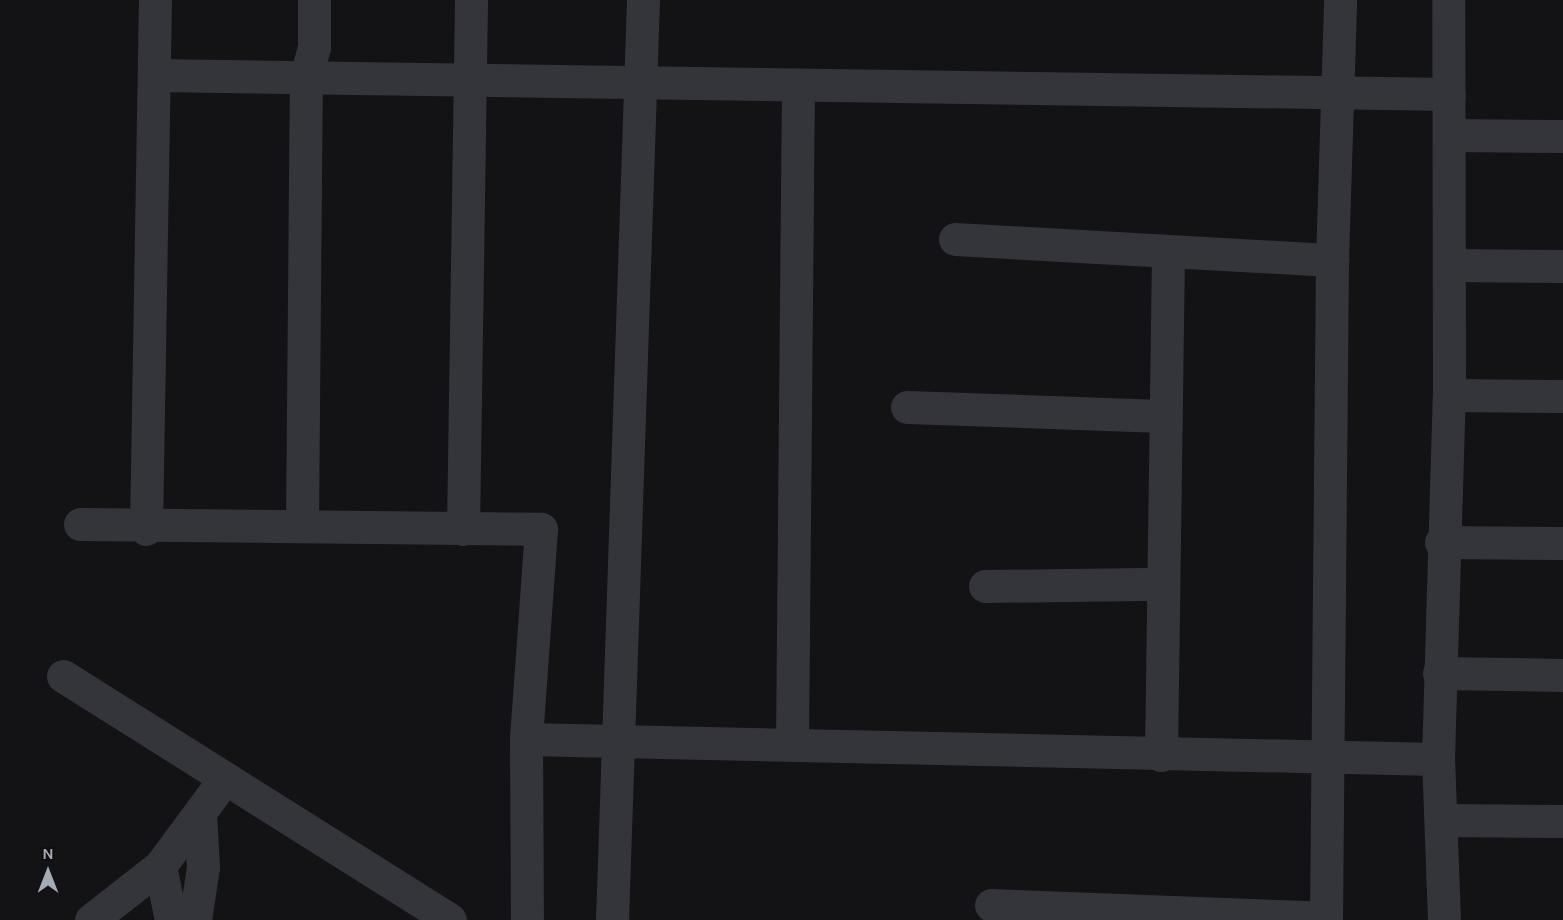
<!DOCTYPE html>
<html>
<head>
<meta charset="utf-8">
<style>
  body { margin:0 }
  #map { position:relative; width:1563px; height:920px; overflow:hidden; background:#131315; font-family:Karla,sans-serif }
  div>[style] { position:absolute }
  .minor>* { height:33px; margin:-16.5px; padding:0 16.5px; transform-origin:16.5px; border-radius:16.5px; background:#34353a }
  span { translate:-50% -50%; white-space:nowrap; text-align:center; line-height:1.15; -webkit-text-stroke:6px #0e0e10; paint-order:stroke }
  .north { position:absolute; left:18px; top:842px; width:60px; height:60px; -webkit-text-stroke:4px #0e0e10; paint-order:stroke; rotate:0deg; font-size:16px; font-weight:700; line-height:24px; text-align:center; color:#a5abb5 }
  .north::after { content:''; display:block; margin:auto; width:21px; height:27px; background:#a5abb5; clip-path:polygon(50% 0,100% 100%,50% 72%,0 100%) }
</style>
</head>
<body>
<div id="map">
  <div class="minor">
    <div style="left:154px;top:75px;width:1295px;rotate:0.84deg"></div>
    <div style="left:1451px;top:135px;width:112px;rotate:0.5deg"></div>
    <div style="left:955px;top:239px;width:378px;rotate:3.2deg"></div>
    <div style="left:1450px;top:265px;width:113px;rotate:0.5deg"></div>
    <div style="left:1449px;top:395px;width:114px;rotate:0.5deg"></div>
    <div style="left:907px;top:407px;width:255px;rotate:2deg"></div>
    <div style="left:80px;top:524px;width:461px;rotate:0.6deg"></div>
    <div style="left:541px;top:529px;width:211px;rotate:94.1deg"></div>
    <div style="left:526px;top:739px;width:181px;rotate:89.7deg"></div>
    <div style="left:302px;top:524px;width:447px;rotate:-89.5deg"></div>
    <div style="left:306px;top:77px;width:31px;rotate:-75deg"></div>
    <div style="left:314px;top:47px;width:47px;rotate:-90deg"></div>
    <div style="left:146px;top:529px;width:529px;rotate:-89.03deg"></div>
    <div style="left:463px;top:529px;width:529px;rotate:-89.13deg"></div>
    <div style="left:1441px;top:542px;width:122px;rotate:0.5deg"></div>
    <div style="left:985px;top:586px;width:176px;rotate:-0.7deg"></div>
    <div style="left:1439px;top:673px;width:124px;rotate:0.9deg"></div>
    <div style="left:63px;top:676px;width:457px;rotate:32.2deg"></div>
    <div style="left:526px;top:739px;width:912px;rotate:1.26deg"></div>
    <div style="left:792px;top:742px;width:656px;rotate:-89.48deg"></div>
    <div style="left:1161px;top:755px;width:503px;rotate:-89.2deg"></div>
    <div style="left:1441px;top:820px;width:122px;rotate:0.5deg"></div>
    <div style="left:160px;top:866px;width:55px;rotate:78.5deg"></div>
    <div style="left:991px;top:905px;width:335px;rotate:2.2deg"></div>
    <div style="left:91px;top:920px;width:88px;rotate:-38deg"></div>
    <div style="left:160px;top:866px;width:109px;rotate:-53.5deg"></div>
    <div style="left:195px;top:920px;width:54px;rotate:-81.4deg"></div>
    <div style="left:203px;top:867px;width:54px;rotate:-93.2deg"></div>
    <div style="left:612px;top:920px;width:921px;rotate:-88.07deg"></div>
    <div style="left:1326px;top:920px;width:660px;rotate:-89.48deg"></div>
    <div style="left:1332px;top:260px;width:260px;rotate:-88.2deg"></div>
    <div style="left:1444px;top:920px;width:161px;rotate:-92.1deg"></div>
    <div style="left:1438px;top:759px;width:364px;rotate:-88.3deg"></div>
    <div style="left:1449px;top:395px;width:395px;rotate:-90.1deg"></div>
  </div>
  <div class="north">N</div>
</div>
</body>
</html>
